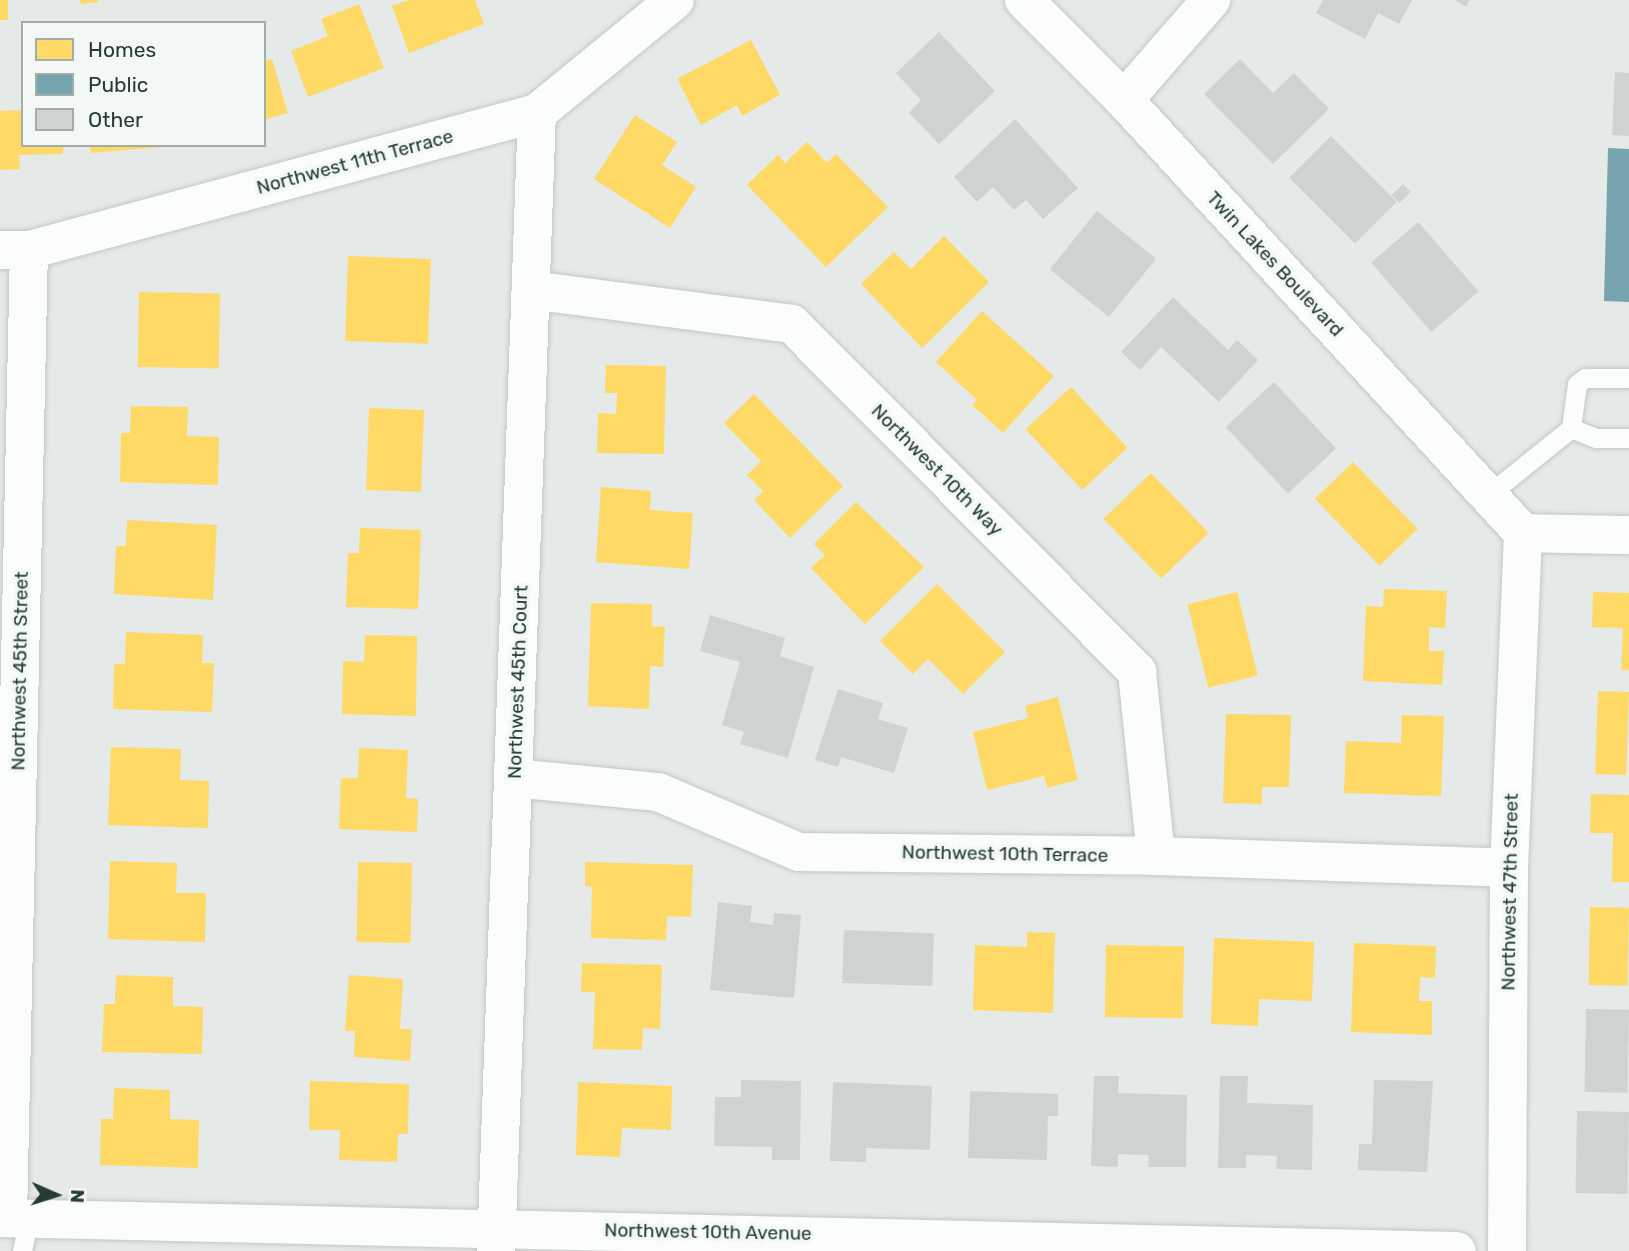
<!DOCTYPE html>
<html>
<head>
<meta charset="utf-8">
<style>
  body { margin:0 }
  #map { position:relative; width:1629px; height:1251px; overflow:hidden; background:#e5eae8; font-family:Rubik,sans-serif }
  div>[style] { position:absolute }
  .homes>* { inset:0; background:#ffd966; transform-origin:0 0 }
  .public>* { inset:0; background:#76a5af }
  .building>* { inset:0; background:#ced2d0; transform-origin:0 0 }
  .roads { filter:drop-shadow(0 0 2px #c2c7c5) drop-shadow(0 0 2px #c2c7c5) }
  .service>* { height:19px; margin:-9.5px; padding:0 9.5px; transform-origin:9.5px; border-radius:9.5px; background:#fbfcfc }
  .minor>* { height:38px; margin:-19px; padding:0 19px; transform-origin:19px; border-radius:19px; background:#fbfcfc }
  span { translate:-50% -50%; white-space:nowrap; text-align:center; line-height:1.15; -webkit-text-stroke:7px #f3f8f6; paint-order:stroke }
  .street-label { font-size:19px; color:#243c35 }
  .legend { position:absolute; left:21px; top:21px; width:245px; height:126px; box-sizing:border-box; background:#f3f8f6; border:2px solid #a0ada9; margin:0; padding:9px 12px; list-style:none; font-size:21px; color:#243c35 }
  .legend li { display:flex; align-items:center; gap:14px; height:35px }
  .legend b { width:35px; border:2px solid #a0ada9 }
  .north { position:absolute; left:21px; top:1160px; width:70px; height:70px; -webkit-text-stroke:5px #f3f8f6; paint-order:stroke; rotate:93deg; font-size:19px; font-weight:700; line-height:28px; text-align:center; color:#243c35 }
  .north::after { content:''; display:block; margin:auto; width:24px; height:32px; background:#243c35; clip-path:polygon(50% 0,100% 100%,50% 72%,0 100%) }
</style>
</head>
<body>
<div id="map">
  <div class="homes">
    <div style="left:0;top:0;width:8px;height:20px"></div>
    <div style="clip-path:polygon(80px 0,98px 0,98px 2px,81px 4px)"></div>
    <div style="clip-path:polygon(409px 0,475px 0,484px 24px,409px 53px,392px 6px)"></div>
    <div style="clip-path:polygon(359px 4px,384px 68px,308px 97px,291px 51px,328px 36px,321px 19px)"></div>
    <div style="clip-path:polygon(751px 40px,780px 95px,742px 116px,737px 105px,701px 125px,677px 79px)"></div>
    <div style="clip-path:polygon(272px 59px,288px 113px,264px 120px,264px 61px)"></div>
    <div style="clip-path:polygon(23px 110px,23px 145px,63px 145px,63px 154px,19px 155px,20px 169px,0 170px,0 111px)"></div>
    <div style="clip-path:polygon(635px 115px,677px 142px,662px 165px,696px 187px,670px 228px,594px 179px)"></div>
    <div style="clip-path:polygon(807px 142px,827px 163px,836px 154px,888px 207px,826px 267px,747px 185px,778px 155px,785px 163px)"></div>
    <div style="clip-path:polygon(90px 145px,164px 145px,164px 147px,91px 153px)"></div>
    <div style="clip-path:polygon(944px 236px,989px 282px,922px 348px,861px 284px,894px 252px,911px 269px)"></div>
    <div style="left:348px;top:256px;width:83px;height:85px;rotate:2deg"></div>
    <div style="left:139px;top:292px;width:81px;height:75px;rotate:1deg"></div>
    <div style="clip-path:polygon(982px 311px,1054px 376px,1003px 433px,972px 405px,977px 400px,936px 362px)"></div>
    <div style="clip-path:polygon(606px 365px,666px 366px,664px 454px,597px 453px,598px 413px,616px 414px,617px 393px,605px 393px)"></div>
    <div style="left:1071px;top:387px;width:83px;height:62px;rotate:47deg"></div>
    <div style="clip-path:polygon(754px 394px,843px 486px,790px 538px,754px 500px,763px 491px,747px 475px,761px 461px,724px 423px)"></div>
    <div style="clip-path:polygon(131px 406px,188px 407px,187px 436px,219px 437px,218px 485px,120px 482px,121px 433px,130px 433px)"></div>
    <div style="left:369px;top:408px;width:55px;height:82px;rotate:2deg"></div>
    <div style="left:1353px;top:462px;width:93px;height:53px;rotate:46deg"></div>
    <div style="left:1151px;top:473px;width:83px;height:66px;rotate:46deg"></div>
    <div style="clip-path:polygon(601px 487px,651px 491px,650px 510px,693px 513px,689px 569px,596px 562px)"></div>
    <div style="clip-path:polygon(856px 502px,924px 567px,865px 624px,811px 568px,825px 555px,814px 544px)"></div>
    <div style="clip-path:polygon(127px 520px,217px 525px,213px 600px,114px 594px,116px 546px,126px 546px)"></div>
    <div style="clip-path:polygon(360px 528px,421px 530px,418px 609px,346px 607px,348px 553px,359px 553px)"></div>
    <div style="clip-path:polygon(937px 584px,1005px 652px,963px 694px,928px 659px,913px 674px,880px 641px)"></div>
    <div style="clip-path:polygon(1384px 589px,1447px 591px,1445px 628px,1429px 627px,1429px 651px,1444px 651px,1442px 685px,1363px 681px,1366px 606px,1383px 607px)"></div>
    <div style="left:1237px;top:592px;width:86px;height:51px;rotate:76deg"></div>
    <div style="clip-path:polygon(1593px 592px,1629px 593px,1629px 670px,1621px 670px,1623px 628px,1592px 627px)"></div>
    <div style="clip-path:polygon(591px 603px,652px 604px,652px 626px,665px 627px,663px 667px,650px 666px,649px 709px,588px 706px)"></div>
    <div style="clip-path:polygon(126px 632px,203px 635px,202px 663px,214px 663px,212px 712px,113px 709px,114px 664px,125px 664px)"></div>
    <div style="clip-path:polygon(365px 635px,417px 636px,416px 716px,342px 714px,343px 661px,364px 662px)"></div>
    <div style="left:1598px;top:691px;width:31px;height:83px;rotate:2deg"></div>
    <div style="clip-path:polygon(1058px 697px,1078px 780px,1047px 788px,1044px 776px,987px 790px,973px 732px,1028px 718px,1025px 706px)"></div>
    <div style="clip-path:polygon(1226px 714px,1291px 715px,1289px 787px,1262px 787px,1262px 804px,1223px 803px)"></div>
    <div style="clip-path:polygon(1402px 715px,1444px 716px,1441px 796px,1344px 793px,1346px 741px,1401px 743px)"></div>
    <div style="clip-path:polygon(111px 747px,181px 749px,180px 780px,209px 781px,208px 828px,108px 825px)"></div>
    <div style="clip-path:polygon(359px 748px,408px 750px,406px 798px,418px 799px,417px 832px,339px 829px,341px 778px,358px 778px)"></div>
    <div style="clip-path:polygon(1591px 794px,1629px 795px,1629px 882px,1612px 882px,1613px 833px,1590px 833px)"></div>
    <div style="clip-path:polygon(110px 861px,177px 863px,176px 893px,206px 893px,205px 942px,108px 939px)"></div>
    <div style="left:358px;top:862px;width:54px;height:80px;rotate:1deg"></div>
    <div style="clip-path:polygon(585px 862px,693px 865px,691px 917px,667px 916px,666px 940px,591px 938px,592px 887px,585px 886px)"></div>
    <div style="left:1590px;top:907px;width:39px;height:78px;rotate:1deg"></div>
    <div style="clip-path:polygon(1027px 932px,1055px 933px,1053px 1013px,973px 1010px,975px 945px,1027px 947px)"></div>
    <div style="clip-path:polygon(1214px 938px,1314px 942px,1312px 1001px,1259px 999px,1258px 1026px,1211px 1024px)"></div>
    <div style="clip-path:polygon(1354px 943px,1436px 946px,1435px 978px,1420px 977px,1419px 1001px,1432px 1001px,1432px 1035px,1351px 1032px)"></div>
    <div style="left:1106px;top:945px;width:78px;height:72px;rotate:1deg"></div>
    <div style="clip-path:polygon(582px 963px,662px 965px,660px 1029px,643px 1028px,642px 1050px,593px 1049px,595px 992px,581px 992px)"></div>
    <div style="clip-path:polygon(116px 975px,173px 977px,173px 1006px,203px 1007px,202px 1054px,102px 1052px,104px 1004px,115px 1004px)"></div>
    <div style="clip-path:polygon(349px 975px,403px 979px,400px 1029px,412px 1029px,410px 1061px,354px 1057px,355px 1031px,345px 1031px)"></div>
    <div style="clip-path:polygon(310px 1081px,409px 1084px,408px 1134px,398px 1134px,397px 1162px,339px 1160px,340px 1130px,309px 1130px)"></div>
    <div style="clip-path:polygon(578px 1082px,672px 1086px,671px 1130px,622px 1128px,620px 1157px,576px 1155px)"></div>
    <div style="clip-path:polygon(114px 1088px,170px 1090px,170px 1119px,199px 1120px,198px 1168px,100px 1165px,101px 1119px,113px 1119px)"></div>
  </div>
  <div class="public">
    <div style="clip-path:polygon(1608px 148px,1629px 149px,1629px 302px,1604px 301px)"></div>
  </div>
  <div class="building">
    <div style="clip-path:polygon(1323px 0,1412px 0,1399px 24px,1378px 13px,1365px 39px,1316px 13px)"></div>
    <div style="clip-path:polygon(1455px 0,1470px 0,1466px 7px)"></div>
    <div style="clip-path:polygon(939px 32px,995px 91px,939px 144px,909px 113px,921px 100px,896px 73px)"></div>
    <div style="clip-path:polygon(1240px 59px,1273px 93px,1294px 73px,1329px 109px,1273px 164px,1204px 94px)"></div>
    <div style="clip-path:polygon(1615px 72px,1629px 73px,1629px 136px,1612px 135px)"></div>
    <div style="clip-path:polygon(1015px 119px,1078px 188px,1043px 219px,1026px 200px,1014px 210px,993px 187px,977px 202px,954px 177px)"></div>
    <div style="left:1331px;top:136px;width:93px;height:59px;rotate:45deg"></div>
    <div style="left:1403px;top:184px;width:11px;height:16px;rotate:45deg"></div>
    <div style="left:1097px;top:211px;width:76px;height:75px;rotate:39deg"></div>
    <div style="left:1418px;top:222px;width:92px;height:62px;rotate:49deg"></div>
    <div style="clip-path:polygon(1173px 297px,1228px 350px,1237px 340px,1258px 360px,1219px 402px,1161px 347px,1140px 370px,1121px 352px)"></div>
    <div style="left:1274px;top:382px;width:91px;height:66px;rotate:47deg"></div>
    <div style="clip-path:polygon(710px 615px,785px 638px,780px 656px,814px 667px,788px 758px,740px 744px,744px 732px,722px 725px,740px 662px,700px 651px)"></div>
    <div style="clip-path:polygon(838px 689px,883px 703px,878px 719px,908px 728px,894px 773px,841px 757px,838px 767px,815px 760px)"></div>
    <div style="clip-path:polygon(718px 902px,752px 906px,750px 922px,773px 925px,774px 913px,801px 915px,794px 998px,710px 990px)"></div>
    <div style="left:844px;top:930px;width:90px;height:53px;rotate:2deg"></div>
    <div style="left:1586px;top:1009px;width:43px;height:83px;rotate:1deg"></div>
    <div style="clip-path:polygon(1094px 1076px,1119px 1076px,1118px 1093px,1187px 1095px,1186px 1167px,1148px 1167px,1149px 1155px,1118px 1154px,1118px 1167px,1091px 1166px)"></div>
    <div style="clip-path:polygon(1220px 1076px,1248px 1076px,1247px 1103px,1313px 1105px,1312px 1170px,1276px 1169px,1277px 1156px,1246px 1155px,1246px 1168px,1218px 1168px)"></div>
    <div style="clip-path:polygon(741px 1080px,801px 1081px,800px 1160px,772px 1160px,772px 1147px,714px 1146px,715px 1097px,741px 1097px)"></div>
    <div style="clip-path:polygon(1374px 1080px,1433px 1081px,1427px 1172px,1358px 1170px,1359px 1144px,1372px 1144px)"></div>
    <div style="clip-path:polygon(833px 1082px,932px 1086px,930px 1150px,866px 1148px,866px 1162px,830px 1161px)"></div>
    <div style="clip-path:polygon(970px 1091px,1058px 1094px,1058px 1116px,1048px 1116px,1047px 1160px,968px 1158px)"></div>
    <div style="left:1577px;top:1111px;width:52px;height:82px;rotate:1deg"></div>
  </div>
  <div class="roads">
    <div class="service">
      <div style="left:1571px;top:428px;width:27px;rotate:22deg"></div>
      <div style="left:1596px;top:438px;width:33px"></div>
      <div style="left:1488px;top:495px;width:107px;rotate:-38.9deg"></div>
      <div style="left:1571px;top:428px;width:44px;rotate:-82.2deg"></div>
      <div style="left:1577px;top:384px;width:10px;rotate:-37deg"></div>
      <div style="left:1585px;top:378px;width:44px"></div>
      <div style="left:22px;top:1251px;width:34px;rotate:-78deg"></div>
    </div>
    <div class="minor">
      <div style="left:1024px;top:0;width:141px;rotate:45deg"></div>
      <div style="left:1124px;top:100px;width:589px;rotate:47.34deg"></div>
      <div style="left:1124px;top:100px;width:133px;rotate:-49deg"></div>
      <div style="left:0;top:250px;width:29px"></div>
      <div style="left:29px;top:250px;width:526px;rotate:-15.09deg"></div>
      <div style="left:537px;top:113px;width:178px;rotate:-39.3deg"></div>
      <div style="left:531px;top:290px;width:263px;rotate:7.4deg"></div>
      <div style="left:792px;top:324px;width:490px;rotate:45.2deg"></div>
      <div style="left:1137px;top:672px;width:185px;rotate:84.1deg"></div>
      <div style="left:1523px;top:533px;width:106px;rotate:1.1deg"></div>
      <div style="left:514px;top:778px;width:145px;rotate:5.6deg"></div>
      <div style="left:658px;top:792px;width:153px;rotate:23.1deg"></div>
      <div style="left:799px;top:852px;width:357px;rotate:0.6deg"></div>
      <div style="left:1156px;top:856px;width:353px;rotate:1.9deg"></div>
      <div style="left:0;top:1218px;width:1457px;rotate:1.3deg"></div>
      <div style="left:8px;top:1218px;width:968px;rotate:-88.76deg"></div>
      <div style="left:496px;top:1251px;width:1139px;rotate:-87.94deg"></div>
      <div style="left:1507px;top:1251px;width:383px;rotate:-89.7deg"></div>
      <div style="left:1509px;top:868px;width:335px;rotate:-87.6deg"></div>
    </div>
  </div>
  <div class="street-label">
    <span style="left:355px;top:162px;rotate:-15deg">Northwest 11th Terrace</span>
    <span style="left:1275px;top:264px;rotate:47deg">Twin Lakes Boulevard</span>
    <span style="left:937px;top:470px;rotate:45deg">Northwest 10th Way</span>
    <span style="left:20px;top:671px;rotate:-89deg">Northwest 45th Street</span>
    <span style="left:518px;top:682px;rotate:-88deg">Northwest 45th Court</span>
    <span style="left:1005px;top:854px;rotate:1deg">Northwest 10th Terrace</span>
    <span style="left:1510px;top:892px;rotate:-89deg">Northwest 47th Street</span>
    <span style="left:708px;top:1232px;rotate:1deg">Northwest 10th Avenue</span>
  </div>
  <ul class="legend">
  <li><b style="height:19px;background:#ffd966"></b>Homes</li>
  <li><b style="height:19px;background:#76a5af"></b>Public</li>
  <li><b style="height:19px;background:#ced2d0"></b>Other</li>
  </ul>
  <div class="north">N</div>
</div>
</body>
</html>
